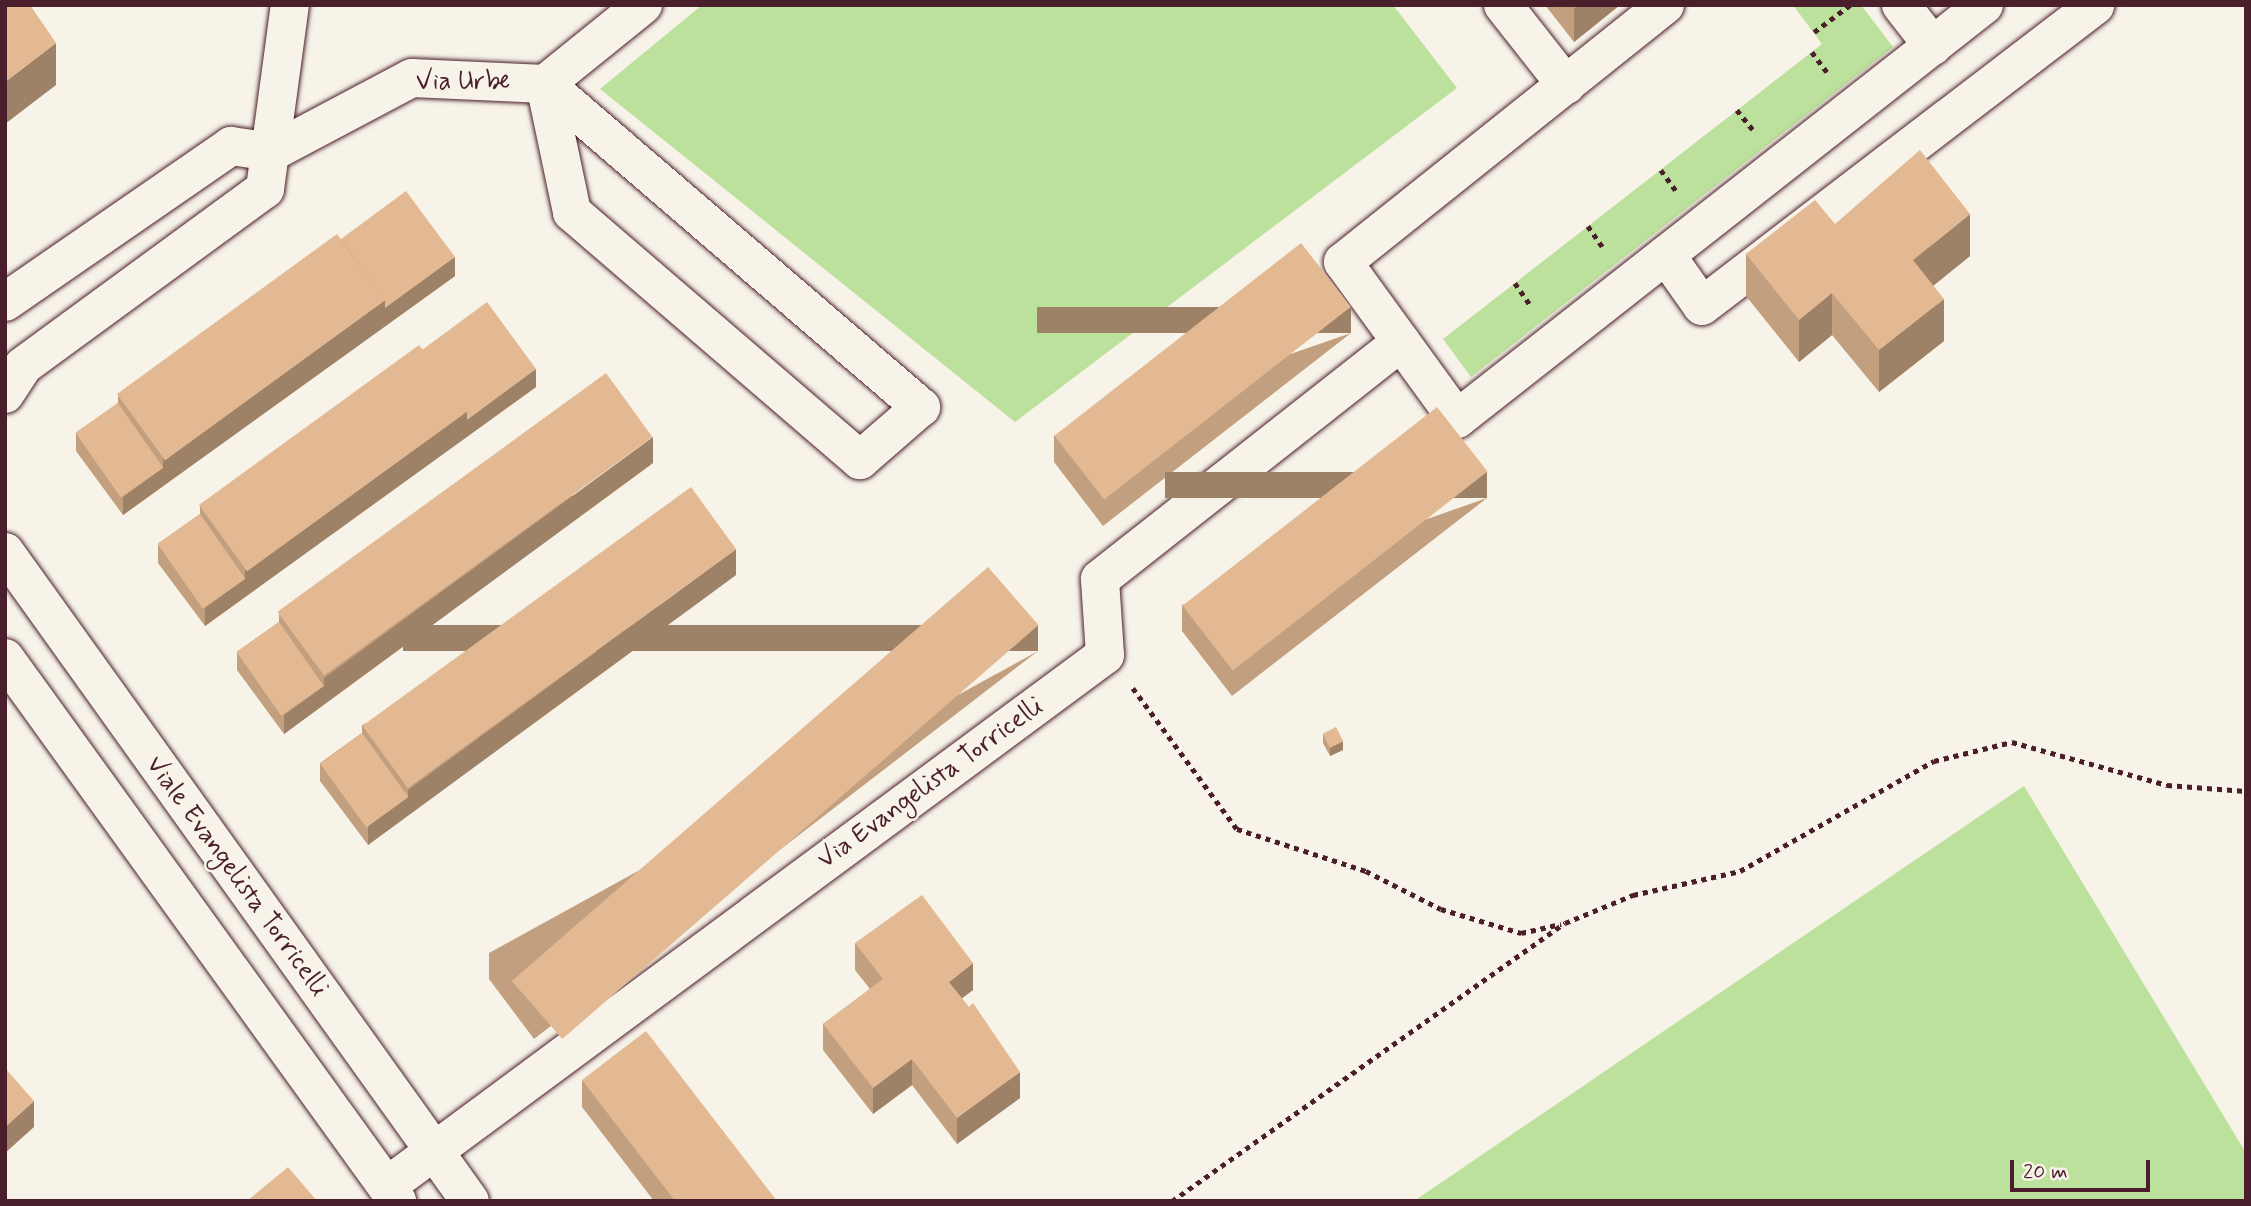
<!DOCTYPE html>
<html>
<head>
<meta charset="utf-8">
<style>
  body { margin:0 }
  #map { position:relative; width:2251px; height:1206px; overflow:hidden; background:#f7f3e8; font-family:Mynerve,sans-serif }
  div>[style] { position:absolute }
  .green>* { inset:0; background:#bce19c }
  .path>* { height:4.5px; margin-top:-2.25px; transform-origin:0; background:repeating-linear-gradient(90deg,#4a1f2b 0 5px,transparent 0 10px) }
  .roads { filter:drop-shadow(0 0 2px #4a1f2b) drop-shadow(0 0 2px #4a1f2b) }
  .minor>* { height:38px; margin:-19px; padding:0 19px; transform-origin:19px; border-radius:19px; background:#f7f3e8 }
  .wall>* { inset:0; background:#c29f7e }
  .shaded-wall>* { inset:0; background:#9e8267; transform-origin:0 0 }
  .building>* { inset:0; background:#e2b993; transform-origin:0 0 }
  span { translate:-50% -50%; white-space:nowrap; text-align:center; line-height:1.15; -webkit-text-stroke:5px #f7f3e8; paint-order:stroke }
  .street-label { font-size:26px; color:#4a1f2b }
  .frame { position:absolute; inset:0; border:7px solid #4a1f2b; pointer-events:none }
  .scale { position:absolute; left:2010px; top:1160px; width:140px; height:32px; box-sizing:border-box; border:4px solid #4a1f2b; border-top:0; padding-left:9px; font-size:21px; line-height:24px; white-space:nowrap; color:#4a1f2b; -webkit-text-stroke:5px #f7f3e8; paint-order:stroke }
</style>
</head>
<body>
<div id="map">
  <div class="green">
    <i style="clip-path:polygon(702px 5px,1393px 5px,1457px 88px,1015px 422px,600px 89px)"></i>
    <i style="clip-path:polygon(1793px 5px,1861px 5px,1893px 47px,1471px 377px,1443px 339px,1822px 44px)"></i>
    <i style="clip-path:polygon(2024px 786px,2246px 1153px,2246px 1201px,1414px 1201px)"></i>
  </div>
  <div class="path">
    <i style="left:1814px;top:32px;width:45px;rotate:-36.9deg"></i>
    <i style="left:1812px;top:52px;width:26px;rotate:53deg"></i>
    <i style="left:1737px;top:110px;width:27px;rotate:51deg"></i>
    <i style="left:1661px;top:170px;width:27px;rotate:54deg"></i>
    <i style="left:1588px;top:226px;width:28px;rotate:55deg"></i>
    <i style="left:1515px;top:283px;width:28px;rotate:55deg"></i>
    <i style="left:1133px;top:688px;width:175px;rotate:53.6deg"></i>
    <i style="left:1237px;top:829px;width:136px;rotate:18deg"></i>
    <i style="left:1366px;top:871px;width:84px;rotate:26.9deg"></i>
    <i style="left:1441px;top:909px;width:84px;rotate:16.7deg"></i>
    <i style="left:1521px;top:933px;width:41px;rotate:-12.7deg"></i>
    <i style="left:1172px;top:1201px;width:481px;rotate:-35.3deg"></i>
    <i style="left:1565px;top:923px;width:74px;rotate:-22.4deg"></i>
    <i style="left:1633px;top:895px;width:110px;rotate:-12.6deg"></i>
    <i style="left:1740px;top:871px;width:223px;rotate:-29.6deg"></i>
    <i style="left:1934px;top:761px;width:80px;rotate:-13.7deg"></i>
    <i style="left:2012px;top:742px;width:161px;rotate:15.5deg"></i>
    <i style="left:2167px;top:785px;width:79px;rotate:4.3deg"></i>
  </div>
  <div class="roads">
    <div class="minor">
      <i style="left:1503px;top:5px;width:102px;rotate:51.8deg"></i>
      <i style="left:1665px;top:5px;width:412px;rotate:141.4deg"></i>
      <i style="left:1343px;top:262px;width:194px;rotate:54deg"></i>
      <i style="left:1457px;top:419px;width:670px;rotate:-38.15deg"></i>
      <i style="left:1901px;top:5px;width:52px;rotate:52deg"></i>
      <i style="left:545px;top:84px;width:496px;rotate:40.7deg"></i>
      <i style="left:921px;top:407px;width:81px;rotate:139deg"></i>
      <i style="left:860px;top:460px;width:380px;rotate:-139.3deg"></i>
      <i style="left:572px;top:212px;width:131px;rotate:-101.9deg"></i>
      <i style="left:1666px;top:255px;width:62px;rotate:54.8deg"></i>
      <i style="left:1702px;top:306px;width:495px;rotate:-37.4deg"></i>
      <i style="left:5px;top:302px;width:275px;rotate:-34.6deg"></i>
      <i style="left:231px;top:146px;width:41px;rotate:8.3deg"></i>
      <i style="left:272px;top:152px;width:158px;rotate:-27.9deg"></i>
      <i style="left:412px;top:78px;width:133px;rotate:2.6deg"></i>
      <i style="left:545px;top:84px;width:126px;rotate:-38.9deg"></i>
      <i style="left:5px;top:394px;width:33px;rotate:-57deg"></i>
      <i style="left:23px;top:366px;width:300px;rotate:-36.2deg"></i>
      <i style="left:265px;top:189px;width:186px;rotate:-82.3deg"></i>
      <i style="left:5px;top:552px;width:798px;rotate:54.38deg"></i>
      <i style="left:5px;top:658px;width:670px;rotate:54.17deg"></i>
      <i style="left:387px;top:1186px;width:893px;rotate:-36.48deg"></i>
      <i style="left:1105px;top:655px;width:76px;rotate:-93.8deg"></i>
      <i style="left:1100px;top:579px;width:383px;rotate:-38.2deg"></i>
    </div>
  </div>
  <div class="wall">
    <i style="clip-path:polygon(1545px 5px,1620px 5px,1574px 42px)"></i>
    <i style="clip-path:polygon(1835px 224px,1970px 256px,1933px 286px,1944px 341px,1879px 392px,1832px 335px,1799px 362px,1746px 296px,1746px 254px)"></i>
    <i style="clip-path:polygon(341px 239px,455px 276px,123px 515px,76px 451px,76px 433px,118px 403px,118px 395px)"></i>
    <i style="clip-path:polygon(1351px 333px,1103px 526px,1054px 462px,1054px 436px)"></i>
    <i style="clip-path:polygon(422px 350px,536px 387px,205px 626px,158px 563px,158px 544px,200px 514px,200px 506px)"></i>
    <i style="clip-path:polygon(653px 463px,284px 734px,237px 670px,237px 652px,279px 622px,279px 614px)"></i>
    <i style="clip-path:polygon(1487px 498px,1232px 696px,1182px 631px,1182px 605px)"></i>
    <i style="clip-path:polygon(736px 575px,368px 845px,320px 781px,320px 763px,362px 733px,362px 725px)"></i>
    <i style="clip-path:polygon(1038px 651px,534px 1039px,489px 979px,489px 953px)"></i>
    <i style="clip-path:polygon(1323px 734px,1343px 750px,1330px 756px,1323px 743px)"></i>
    <i style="clip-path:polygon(855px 943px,973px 990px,962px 998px,1020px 1098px,957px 1144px,912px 1085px,873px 1114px,823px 1050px,823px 1024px,870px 989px,855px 970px)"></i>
    <i style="clip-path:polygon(582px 1080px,777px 1201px,654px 1201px,582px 1107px)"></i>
  </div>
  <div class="shaded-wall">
    <i style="clip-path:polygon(1579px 5px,1620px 5px,1574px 42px,1574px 9px)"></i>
    <i style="clip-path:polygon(56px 43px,56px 85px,5px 124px,5px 82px)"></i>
    <i style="clip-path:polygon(1970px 214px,1970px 256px,1913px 302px,1913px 260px)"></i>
    <i style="clip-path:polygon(455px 257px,455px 276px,123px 515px,123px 497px,163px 468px,163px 460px,385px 300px)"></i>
    <i style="clip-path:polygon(1832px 293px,1832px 335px,1799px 362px,1799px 320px)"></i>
    <i style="clip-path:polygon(1944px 299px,1944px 341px,1879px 392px,1879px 350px)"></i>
    <i style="left:1351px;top:307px;width:26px;height:314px;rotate:90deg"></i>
    <i style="clip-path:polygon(536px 369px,536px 387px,205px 626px,205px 608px,245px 579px,245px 571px,467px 412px)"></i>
    <i style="clip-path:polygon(653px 437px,653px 463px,284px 734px,284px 715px,324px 686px,324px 678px)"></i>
    <i style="left:1487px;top:472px;width:26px;height:322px;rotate:90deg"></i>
    <i style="clip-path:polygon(736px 549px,736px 575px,368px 845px,368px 826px,408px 797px,408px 790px)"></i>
    <i style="left:1038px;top:625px;width:26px;height:635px;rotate:90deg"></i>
    <i style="clip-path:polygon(1343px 741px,1343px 750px,1330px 756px,1330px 747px)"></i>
    <i style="clip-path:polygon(973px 963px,973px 990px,949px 1008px,949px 982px)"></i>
    <i style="clip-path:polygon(912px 1059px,912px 1085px,873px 1114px,873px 1088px)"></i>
    <i style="clip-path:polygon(1020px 1072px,1020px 1098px,957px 1144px,957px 1118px)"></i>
    <i style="clip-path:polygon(34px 1101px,34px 1127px,5px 1153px,5px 1127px)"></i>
  </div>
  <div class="building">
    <i style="clip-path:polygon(5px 5px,30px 5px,56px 43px,5px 82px)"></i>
    <i style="clip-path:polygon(1920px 150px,1970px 214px,1913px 260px,1944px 299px,1879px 350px,1832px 293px,1799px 320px,1746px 254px,1815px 200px,1835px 224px)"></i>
    <i style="clip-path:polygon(406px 191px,455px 257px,385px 308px,385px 300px,341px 239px)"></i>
    <i style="left:337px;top:234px;width:82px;height:272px;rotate:54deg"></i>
    <i style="left:1301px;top:243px;width:81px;height:313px;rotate:52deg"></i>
    <i style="clip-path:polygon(487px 302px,536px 369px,467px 420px,467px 412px,422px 350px)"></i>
    <i style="left:419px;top:345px;width:82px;height:272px;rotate:54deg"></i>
    <i style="left:606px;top:373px;width:79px;height:406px;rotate:54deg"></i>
    <i style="left:118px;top:403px;width:79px;height:52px;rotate:55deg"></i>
    <i style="left:1437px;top:407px;width:82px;height:323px;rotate:52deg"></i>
    <i style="left:691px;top:487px;width:77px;height:406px;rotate:54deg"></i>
    <i style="left:200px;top:514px;width:79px;height:52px;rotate:55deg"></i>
    <i style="left:988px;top:567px;width:77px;height:631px;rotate:49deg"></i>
    <i style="left:279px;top:622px;width:78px;height:52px;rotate:55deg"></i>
    <i style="left:1336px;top:727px;width:16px;height:15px;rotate:63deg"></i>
    <i style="left:362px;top:733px;width:79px;height:52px;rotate:54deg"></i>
    <i style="clip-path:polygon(922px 895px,973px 963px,949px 982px,969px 1007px,973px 1003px,1020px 1072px,957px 1118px,912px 1059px,873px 1088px,823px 1024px,883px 979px,855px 943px)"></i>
    <i style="clip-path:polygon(646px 1031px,777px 1201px,675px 1201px,582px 1080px)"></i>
    <i style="clip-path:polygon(5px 1068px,34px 1101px,5px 1127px)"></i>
    <i style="clip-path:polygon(288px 1167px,317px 1201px,247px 1201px)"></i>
  </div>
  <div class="street-label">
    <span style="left:463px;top:83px">Via Urbe</span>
    <span style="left:931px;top:784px;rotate:-36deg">Via Evangelista Torricelli</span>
    <span style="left:236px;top:877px;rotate:54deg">Viale Evangelista Torricelli</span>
  </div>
  <div class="frame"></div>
  <div class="scale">20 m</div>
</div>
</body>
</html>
